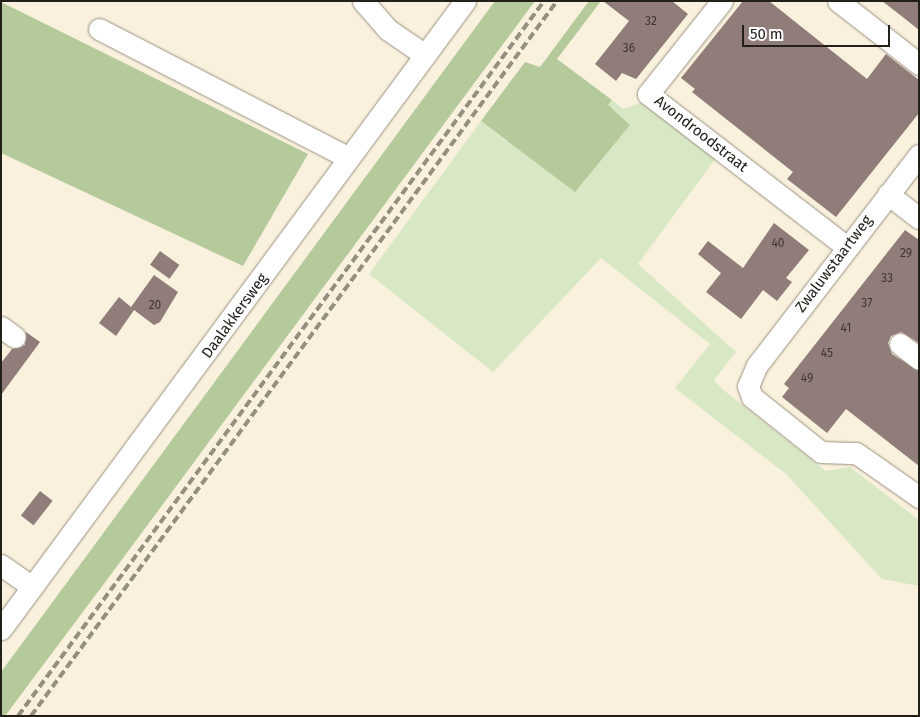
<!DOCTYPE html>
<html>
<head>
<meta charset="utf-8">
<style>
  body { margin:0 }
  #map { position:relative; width:920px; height:717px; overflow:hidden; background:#faf0de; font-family:"Fira Sans",sans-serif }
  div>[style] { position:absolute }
  .green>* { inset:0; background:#d8e8c5 }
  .forest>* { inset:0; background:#b4ca9a }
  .building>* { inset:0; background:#907c78; transform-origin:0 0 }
  .roads { filter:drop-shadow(0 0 1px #9a9181) drop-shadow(0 0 1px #9a9181) }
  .minor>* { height:21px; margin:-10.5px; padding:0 10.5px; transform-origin:10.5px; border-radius:10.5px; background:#fff }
  .rail>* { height:4px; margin-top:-2px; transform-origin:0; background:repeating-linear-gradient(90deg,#958e81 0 8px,transparent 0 12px) }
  span { translate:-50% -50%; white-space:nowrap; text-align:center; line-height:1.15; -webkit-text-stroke:4px #fefefe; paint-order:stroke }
  .number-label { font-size:12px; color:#3e3731 }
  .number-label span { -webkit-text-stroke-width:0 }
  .street-label { font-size:15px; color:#232019 }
  .frame { position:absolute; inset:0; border:2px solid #232019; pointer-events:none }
  .scale { position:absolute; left:742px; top:25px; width:148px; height:22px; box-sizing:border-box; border:2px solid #232019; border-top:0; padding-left:6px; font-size:15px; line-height:18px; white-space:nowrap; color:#232019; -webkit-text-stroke:4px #fefefe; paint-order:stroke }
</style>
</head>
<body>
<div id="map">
  <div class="green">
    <i style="clip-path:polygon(612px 100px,623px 109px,641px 103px,716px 158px,638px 264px,736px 352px,714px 380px,722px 389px,826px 471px,850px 467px,919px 520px,919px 586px,882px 579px,786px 474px,675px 388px,710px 344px,601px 258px,493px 372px,369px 274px,481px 121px,506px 141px,608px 105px)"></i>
  </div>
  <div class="forest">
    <i style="clip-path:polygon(495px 1px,535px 1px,115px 569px,5px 716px,1px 716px,1px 672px)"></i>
    <i style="clip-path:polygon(589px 1px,601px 1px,557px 59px,612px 100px,608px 105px,630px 125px,575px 192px,481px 121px,525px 62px,540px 67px)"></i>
    <i style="clip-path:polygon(1px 2px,308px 154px,243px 266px,1px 153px)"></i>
  </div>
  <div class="building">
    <i style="clip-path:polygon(603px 1px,672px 1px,688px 14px,636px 79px,622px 73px,616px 81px,595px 64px,629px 21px)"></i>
    <i style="clip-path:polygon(743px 1px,769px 1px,867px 79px,886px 54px,919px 80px,919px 113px,836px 217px,787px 179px,793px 172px,692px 92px,695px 89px,681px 78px)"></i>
    <i style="clip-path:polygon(882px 1px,919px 1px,919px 30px,904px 18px)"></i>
    <i style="clip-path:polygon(774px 223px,809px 250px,786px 278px,792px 282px,777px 301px,763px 290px,741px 319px,706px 292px,721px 273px,698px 254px,708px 241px,743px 268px)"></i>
    <i style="clip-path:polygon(905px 230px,919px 240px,919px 343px,901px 332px,891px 336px,888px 343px,892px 354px,919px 371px,919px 466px,846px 409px,827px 433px,782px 397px,789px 388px,784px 384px)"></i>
    <i style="left:160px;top:251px;width:24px;height:17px;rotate:36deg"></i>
    <i style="clip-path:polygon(154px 275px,178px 292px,160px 322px,154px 325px,134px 310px,116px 336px,99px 323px,119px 297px,131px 307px)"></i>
    <i style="clip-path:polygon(26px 332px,40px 342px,1px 395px,1px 363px,12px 349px,25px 345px)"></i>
    <i style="left:40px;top:491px;width:16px;height:31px;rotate:38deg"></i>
  </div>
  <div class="roads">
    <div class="minor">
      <i style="left:363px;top:1px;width:37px;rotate:49deg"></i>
      <i style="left:387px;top:29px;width:46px;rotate:34.4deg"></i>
      <i style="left:722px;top:1px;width:119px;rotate:128.5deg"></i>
      <i style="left:648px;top:94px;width:251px;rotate:37.6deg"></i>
      <i style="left:838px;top:1px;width:103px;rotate:37.9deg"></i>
      <i style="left:99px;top:29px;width:281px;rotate:27.3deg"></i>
      <i style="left:919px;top:155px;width:265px;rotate:127.6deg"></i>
      <i style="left:757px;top:365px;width:23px;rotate:113deg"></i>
      <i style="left:748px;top:386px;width:12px;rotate:70deg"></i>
      <i style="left:752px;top:397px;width:88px;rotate:38.6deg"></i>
      <i style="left:821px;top:452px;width:35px;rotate:2deg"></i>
      <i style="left:856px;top:453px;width:77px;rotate:34.9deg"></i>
      <i style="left:888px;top:194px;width:39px;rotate:38deg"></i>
      <i style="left:1px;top:327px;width:17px;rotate:36deg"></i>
      <i style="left:900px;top:344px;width:24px;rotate:38deg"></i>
      <i style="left:1px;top:565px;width:38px;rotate:35deg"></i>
      <i style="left:1px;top:629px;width:781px;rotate:-53.54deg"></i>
    </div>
  </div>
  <div class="rail">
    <i style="left:18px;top:716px;width:888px;rotate:-53.66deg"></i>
    <i style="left:31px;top:716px;width:888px;rotate:-53.66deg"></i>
  </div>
  <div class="number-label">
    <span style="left:651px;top:22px">32</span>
    <span style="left:629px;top:49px">36</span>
    <span style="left:778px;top:244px">40</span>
    <span style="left:906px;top:254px">29</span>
    <span style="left:887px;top:279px">33</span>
    <span style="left:867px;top:304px">37</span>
    <span style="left:155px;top:306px">20</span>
    <span style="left:846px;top:329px">41</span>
    <span style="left:827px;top:354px">45</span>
    <span style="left:807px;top:379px">49</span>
  </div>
  <div class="street-label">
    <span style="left:701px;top:134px;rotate:38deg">Avondroodstraat</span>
    <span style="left:834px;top:264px;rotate:-53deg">Zwaluwstaartweg</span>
    <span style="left:235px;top:316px;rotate:-54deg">Daalakkersweg</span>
  </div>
  <div class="frame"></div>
  <div class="scale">50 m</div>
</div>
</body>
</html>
